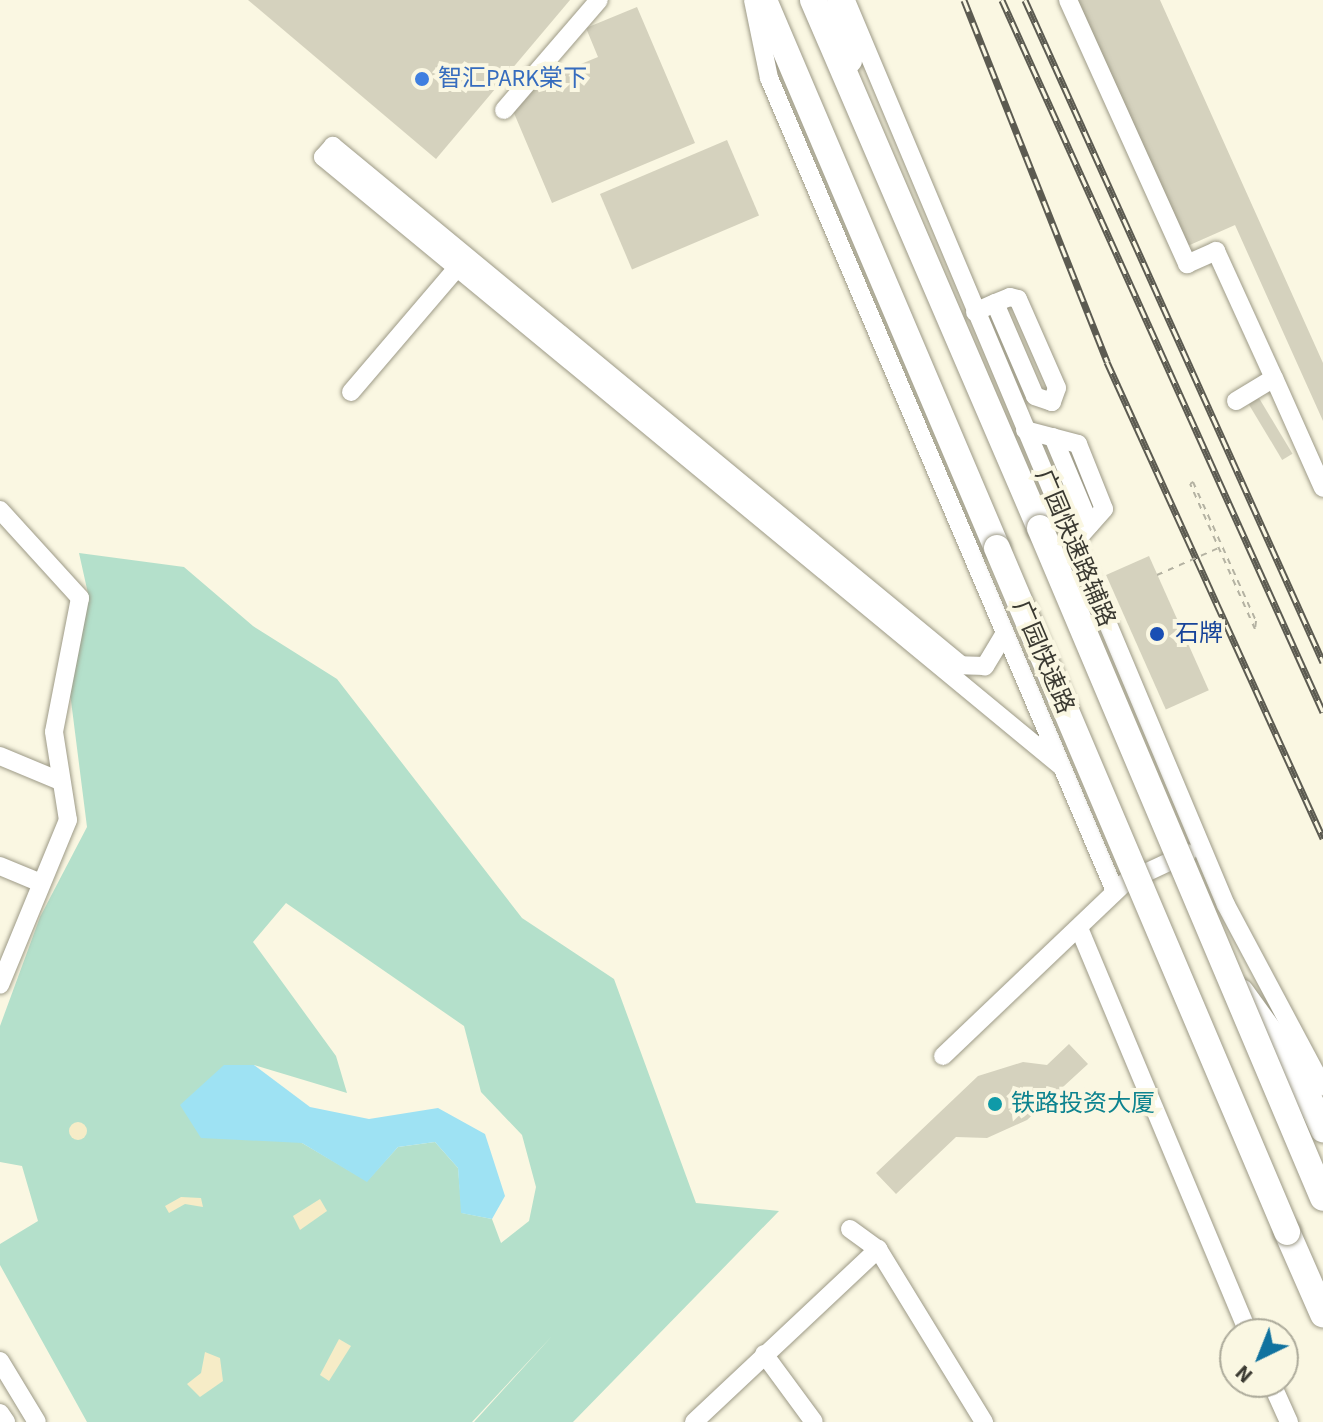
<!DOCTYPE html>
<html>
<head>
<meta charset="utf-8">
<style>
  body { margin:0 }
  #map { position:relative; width:1323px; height:1422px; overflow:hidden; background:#faf7e2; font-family:"Source Sans 3","Noto Sans SC",sans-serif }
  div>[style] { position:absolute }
  .green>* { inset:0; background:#b4e0cb }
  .sand>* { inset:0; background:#f6ecc7 }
  .round { border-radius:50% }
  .water>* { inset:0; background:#9ee2f3 }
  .building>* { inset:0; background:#d5d2be; transform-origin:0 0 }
  .path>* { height:2px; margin-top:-1px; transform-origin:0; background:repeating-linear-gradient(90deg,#b4b2a2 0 6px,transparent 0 12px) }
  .roads { filter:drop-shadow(0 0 2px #9d9a87) drop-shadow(0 0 2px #9d9a87) }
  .minor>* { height:18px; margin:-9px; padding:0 9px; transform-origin:9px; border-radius:9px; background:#fff }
  .highway>* { height:26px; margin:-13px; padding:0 13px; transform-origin:13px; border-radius:13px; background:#fff }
  .rail>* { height:7px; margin-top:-3.5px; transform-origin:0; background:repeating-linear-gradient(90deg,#faf7e2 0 12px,#5c5b51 0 24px); box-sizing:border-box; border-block:2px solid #5c5b51 }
  .path-bridge>* { height:2px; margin-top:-1px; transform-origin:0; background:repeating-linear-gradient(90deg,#b4b2a2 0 6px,transparent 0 12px) }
  .bridges { filter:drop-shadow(0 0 2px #9d9a87) drop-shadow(0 0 2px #9d9a87) }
  .highway-bridge>* { height:26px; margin:-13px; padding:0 13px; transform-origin:13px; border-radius:13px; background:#fff }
  .dots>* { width:22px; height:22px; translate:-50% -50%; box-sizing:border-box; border:4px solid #faf7e2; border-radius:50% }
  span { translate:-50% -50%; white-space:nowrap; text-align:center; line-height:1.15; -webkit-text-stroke:8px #faf7e2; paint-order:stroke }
  .shop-label { font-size:24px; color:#366cbe }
  .left { translate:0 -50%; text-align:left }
  .street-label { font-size:24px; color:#3a3931 }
  .transit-label { font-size:24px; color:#164399 }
  .culture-label { font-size:24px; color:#0d838f }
  .north { position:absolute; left:1219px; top:1318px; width:80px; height:80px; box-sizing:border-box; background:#faf7e2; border:2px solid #adab9b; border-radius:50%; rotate:223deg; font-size:22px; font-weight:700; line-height:32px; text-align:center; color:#3a3931 }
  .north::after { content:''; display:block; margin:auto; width:28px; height:36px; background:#10729f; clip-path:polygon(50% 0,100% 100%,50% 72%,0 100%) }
</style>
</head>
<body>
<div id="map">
  <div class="green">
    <i style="clip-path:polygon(evenodd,79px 553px,184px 567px,253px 626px,337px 679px,522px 918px,614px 979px,696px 1203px,779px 1211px,573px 1422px,474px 1422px,553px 1335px,472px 1422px,87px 1422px,0 1265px,0 1244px,38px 1221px,22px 1166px,0 1162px,0 1026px,40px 917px,87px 827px,68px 677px,89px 598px,79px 553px,286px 903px,464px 1026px,481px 1092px,522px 1135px,536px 1187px,529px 1221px,501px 1243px,492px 1219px,462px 1213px,458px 1168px,435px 1142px,398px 1147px,367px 1181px,302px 1143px,224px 1065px,254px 1065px,347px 1093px,336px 1056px,253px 942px,286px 903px)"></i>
  </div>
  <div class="sand">
    <i class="round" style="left:69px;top:1122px;width:18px;height:18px"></i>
    <i style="clip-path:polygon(181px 1197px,201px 1198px,203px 1207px,185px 1204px,169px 1213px,165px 1206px)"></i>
    <i style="clip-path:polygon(320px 1199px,327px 1211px,300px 1230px,293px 1216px)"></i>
    <i style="clip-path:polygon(339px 1339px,351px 1346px,329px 1381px,320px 1375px)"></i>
    <i style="clip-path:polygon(205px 1352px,220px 1358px,223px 1381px,200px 1397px,187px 1384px,201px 1373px)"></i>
  </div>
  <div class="water">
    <i style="clip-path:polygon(224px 1065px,254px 1065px,310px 1107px,369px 1119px,438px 1108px,485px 1134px,505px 1196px,492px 1219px,461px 1213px,458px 1168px,435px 1142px,398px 1147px,367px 1182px,302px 1143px,201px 1138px,180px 1105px)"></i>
  </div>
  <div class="building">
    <i style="clip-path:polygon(248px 0,570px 0,436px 159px)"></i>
    <i style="clip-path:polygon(1072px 0,1160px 0,1323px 363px,1323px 421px,1235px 225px,1183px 248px)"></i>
    <i style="clip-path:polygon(637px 7px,695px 143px,552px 203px,511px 106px,525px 100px,520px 89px,598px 57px,586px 28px)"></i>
    <i style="left:727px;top:140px;width:82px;height:138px;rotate:67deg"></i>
    <i style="left:1259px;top:398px;width:65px;height:12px;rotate:59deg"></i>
    <i style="left:1149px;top:556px;width:147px;height:47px;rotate:66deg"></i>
    <i style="clip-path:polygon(1069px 1044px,1088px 1064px,1027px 1120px,987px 1138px,956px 1137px,896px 1194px,876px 1173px,978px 1076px,1023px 1062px,1047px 1065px)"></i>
  </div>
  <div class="path">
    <i style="left:1193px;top:482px;width:153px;rotate:65.6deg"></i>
    <i style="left:1256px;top:621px;width:8px;rotate:97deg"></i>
    <i style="left:1255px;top:629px;width:159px;rotate:-114.1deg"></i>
    <i style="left:1190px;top:484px;width:4px;rotate:-34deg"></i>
  </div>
  <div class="roads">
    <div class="minor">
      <i style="left:753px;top:0;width:80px;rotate:78.4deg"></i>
      <i style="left:769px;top:78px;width:884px;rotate:66.95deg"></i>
      <i style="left:1068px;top:0;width:290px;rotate:65.7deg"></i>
      <i style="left:1187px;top:264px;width:32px;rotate:-24deg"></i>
      <i style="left:1216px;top:251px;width:140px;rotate:65.5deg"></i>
      <i style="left:847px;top:3px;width:978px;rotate:67.21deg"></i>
      <i style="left:1226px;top:905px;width:206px;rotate:61.9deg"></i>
      <i style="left:504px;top:110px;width:145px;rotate:-49.2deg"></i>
      <i style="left:975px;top:312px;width:22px;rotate:-24deg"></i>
      <i style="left:995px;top:303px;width:16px;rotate:-22deg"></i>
      <i style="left:1010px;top:297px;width:8px;rotate:14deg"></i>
      <i style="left:1018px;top:299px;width:97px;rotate:66.3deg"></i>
      <i style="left:1057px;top:388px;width:15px;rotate:110deg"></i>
      <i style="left:1052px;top:402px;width:18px;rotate:-161deg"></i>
      <i style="left:1035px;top:396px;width:101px;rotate:-113.3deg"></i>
      <i style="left:351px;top:392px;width:170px;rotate:-49.5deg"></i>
      <i style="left:1236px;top:401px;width:44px;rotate:-31.2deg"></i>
      <i style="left:1274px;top:378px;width:120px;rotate:66deg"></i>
      <i style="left:1025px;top:430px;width:55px;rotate:14.8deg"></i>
      <i style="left:1078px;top:444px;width:70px;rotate:68.2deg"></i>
      <i style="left:1104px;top:509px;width:47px;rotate:131.5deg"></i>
      <i style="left:1053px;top:437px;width:95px;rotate:67.2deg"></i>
      <i style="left:0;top:510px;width:119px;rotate:47.7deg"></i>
      <i style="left:80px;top:598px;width:136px;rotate:101deg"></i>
      <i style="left:54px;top:732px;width:89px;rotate:81deg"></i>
      <i style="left:68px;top:820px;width:178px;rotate:112.4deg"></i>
      <i style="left:1005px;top:633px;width:39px;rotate:121deg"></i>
      <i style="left:985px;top:666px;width:24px;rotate:-178deg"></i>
      <i style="left:961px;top:665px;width:815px;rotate:-140.43deg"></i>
      <i style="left:333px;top:146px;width:15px;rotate:132deg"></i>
      <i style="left:323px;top:157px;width:958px;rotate:39.54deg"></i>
      <i style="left:0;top:756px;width:65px;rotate:22.6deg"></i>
      <i style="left:0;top:866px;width:44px;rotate:22.5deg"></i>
      <i style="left:1079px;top:928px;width:440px;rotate:67.3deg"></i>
      <i style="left:943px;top:1056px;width:253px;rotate:-43.6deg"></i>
      <i style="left:1126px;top:882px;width:68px;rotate:-25.1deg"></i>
      <i style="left:850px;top:1229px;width:34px;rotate:36deg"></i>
      <i style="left:878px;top:1249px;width:203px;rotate:58.5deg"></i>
      <i style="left:764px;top:1354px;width:84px;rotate:53.7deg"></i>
      <i style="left:0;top:1361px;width:71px;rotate:58.8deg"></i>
      <i style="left:1271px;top:1382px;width:44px;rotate:65.8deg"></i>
      <i style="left:0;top:1413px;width:11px;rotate:56deg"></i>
      <i style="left:694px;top:1422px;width:253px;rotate:-43.2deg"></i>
    </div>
    <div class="highway">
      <i style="left:764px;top:0;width:595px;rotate:66.97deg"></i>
      <i style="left:813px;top:0;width:575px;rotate:66.74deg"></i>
      <i style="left:840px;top:0;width:61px;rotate:81.5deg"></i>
      <i style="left:1241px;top:992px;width:89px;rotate:54.2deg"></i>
      <i style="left:1293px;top:1064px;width:72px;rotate:65.2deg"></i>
      <i style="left:1287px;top:1232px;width:90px;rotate:66.3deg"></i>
    </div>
  </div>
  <div class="rail">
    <i style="left:964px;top:0;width:389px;rotate:68.4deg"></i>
    <i style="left:1107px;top:362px;width:523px;rotate:65.59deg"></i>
    <i style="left:1002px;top:0;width:781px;rotate:65.73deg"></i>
    <i style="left:1025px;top:0;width:726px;rotate:65.77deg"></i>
  </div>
  <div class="path-bridge">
    <i style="left:1157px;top:575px;width:72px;rotate:-23.7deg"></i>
  </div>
  <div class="bridges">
    <div class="highway-bridge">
      <i style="left:1040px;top:528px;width:727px;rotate:67.1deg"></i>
      <i style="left:997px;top:548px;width:743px;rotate:67.02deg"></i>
    </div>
  </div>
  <div class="dots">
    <i style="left:422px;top:79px;background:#3f7fe0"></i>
    <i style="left:1157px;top:634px;background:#1a4fb4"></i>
    <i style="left:995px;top:1104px;background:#0f9aa8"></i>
  </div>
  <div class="shop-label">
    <span class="left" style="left:438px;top:79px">智汇PARK棠下</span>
  </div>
  <div class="street-label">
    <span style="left:1075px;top:548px;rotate:67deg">广园快速路辅路</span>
    <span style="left:1043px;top:657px;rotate:67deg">广园快速路</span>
  </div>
  <div class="transit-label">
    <span class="left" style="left:1175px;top:634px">石牌</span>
  </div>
  <div class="culture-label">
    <span class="left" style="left:1011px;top:1104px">铁路投资大厦</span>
  </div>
  <div class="north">N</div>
</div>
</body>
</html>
